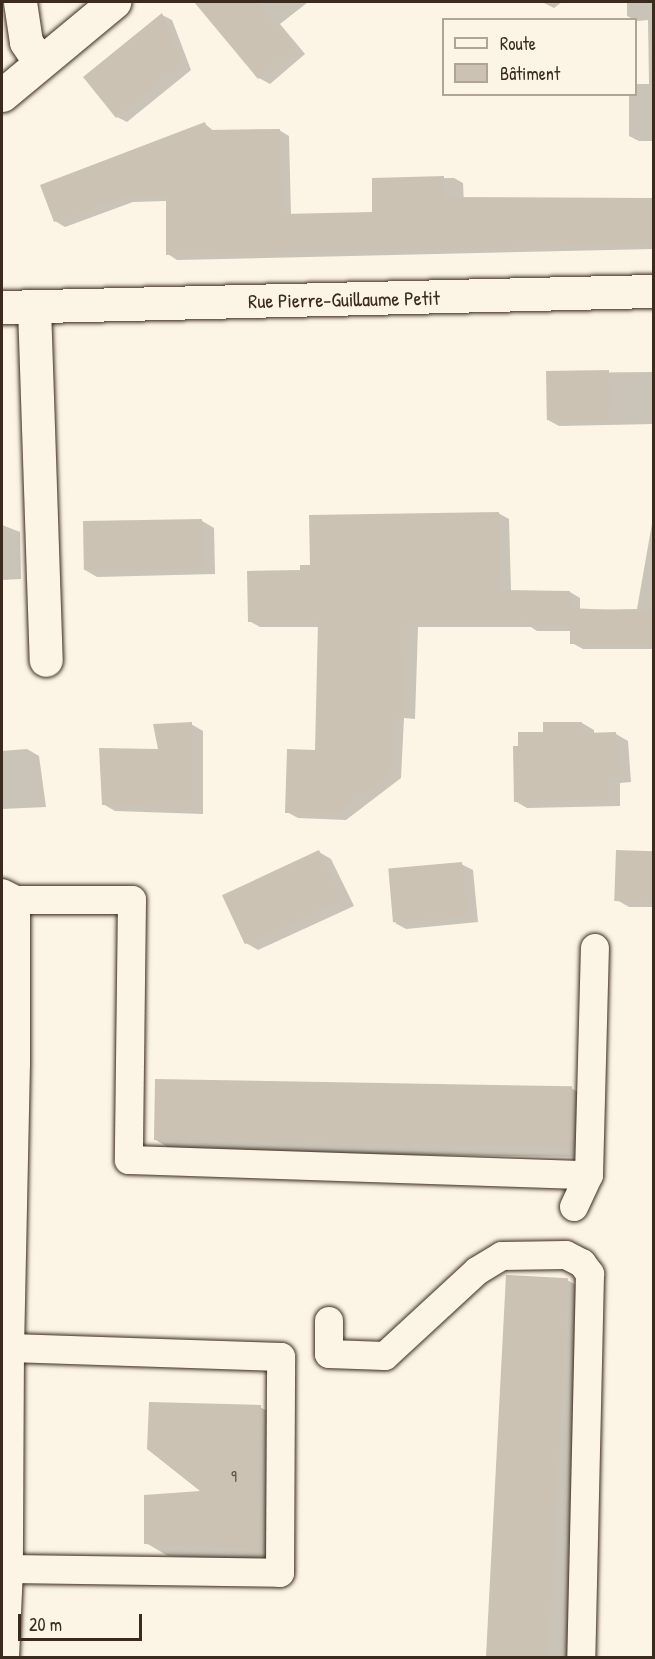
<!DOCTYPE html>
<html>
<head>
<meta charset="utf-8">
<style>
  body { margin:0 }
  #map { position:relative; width:655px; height:1659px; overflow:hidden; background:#fcf5e5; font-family:"Patrick Hand",sans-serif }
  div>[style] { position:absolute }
  .shadow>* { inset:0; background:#0003 }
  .building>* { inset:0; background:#ccc2b3; transform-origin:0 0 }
  .roads { filter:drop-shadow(0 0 2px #3b2a1e) drop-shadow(0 0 2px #3b2a1e) }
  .pedestrian>* { height:28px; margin:-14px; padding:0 14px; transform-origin:14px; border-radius:14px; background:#fcf5e5 }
  .minor>* { height:33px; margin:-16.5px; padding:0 16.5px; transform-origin:16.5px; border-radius:16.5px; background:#fcf5e5 }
  .tertiary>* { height:33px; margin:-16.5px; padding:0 16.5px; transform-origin:16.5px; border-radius:16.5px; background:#fcf5e5 }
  span { translate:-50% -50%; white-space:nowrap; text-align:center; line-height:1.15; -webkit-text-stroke:4.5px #fcf5e5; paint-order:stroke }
  .number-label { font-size:16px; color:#5f5043 }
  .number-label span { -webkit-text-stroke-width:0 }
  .street-label { font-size:20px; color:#3b2a1e }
  .frame { position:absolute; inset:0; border:3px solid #3b2a1e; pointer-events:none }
  .legend { position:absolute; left:442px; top:18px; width:195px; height:78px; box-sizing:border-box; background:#fcf5e5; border:2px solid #afa495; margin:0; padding:8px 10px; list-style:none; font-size:18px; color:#3b2a1e }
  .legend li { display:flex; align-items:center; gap:12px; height:30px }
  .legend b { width:30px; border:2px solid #afa495 }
  .scale { position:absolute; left:18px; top:1614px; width:124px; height:27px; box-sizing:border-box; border:3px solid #3b2a1e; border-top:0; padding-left:8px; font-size:18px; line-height:21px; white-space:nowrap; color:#3b2a1e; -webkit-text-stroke:4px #fcf5e5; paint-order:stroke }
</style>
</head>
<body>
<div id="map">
  <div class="shadow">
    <i style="clip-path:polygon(196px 2px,308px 2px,280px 24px,305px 54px,270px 84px,259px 78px)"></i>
    <i style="clip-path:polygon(542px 2px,562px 2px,554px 8px)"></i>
    <i style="clip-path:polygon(627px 2px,654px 2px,654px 141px,639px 141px,629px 136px,629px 94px,636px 94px,636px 84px,649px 84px,648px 20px,637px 21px,627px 16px)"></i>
    <i style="clip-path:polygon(162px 15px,172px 20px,191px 70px,127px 122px,117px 117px)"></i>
    <i style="clip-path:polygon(205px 124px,215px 132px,279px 130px,289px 136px,291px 215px,374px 214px,373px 179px,454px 178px,463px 183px,464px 205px,654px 200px,654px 249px,177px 260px,168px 254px,167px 201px,133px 202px,65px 227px,55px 221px)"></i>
    <i style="clip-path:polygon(654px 372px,654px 424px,559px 426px,548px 420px,547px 373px)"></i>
    <i style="clip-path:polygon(654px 512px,654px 649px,583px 649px,572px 643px,571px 631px,537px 631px,531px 627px,418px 627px,415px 719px,404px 718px,401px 778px,346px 820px,298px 818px,287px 812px,316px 751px,319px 627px,260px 627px,249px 621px,301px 571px,498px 513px,509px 519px,511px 591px,570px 592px,580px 598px,580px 610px,637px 609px)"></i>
    <i style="clip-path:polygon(202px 521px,214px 528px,215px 574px,97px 577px,85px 570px,85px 523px)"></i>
    <i style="clip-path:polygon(2px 525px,20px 532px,21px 579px,2px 580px)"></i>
    <i style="clip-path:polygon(582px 723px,594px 730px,594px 735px,616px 734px,628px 741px,631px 782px,620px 783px,620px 806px,527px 808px,515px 801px,519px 747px,545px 733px)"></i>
    <i style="clip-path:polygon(191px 724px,203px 731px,203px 814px,115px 811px,103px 804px)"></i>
    <i style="clip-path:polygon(27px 749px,39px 756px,46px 807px,2px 809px,2px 751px)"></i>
    <i style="clip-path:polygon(319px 852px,331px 859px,354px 906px,258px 950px,246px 943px)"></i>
    <i style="clip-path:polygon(654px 852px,654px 907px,629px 907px,617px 900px)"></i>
    <i style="clip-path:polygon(461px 864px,473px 870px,478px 922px,406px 929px,395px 923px)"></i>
    <i style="clip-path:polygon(2px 929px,13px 936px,2px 1347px)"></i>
    <i style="clip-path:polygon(571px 1088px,593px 1101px,591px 1157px,176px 1152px,154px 1139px)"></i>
    <i style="clip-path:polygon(567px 1280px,589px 1292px,579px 1658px,501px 1658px)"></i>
    <i style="clip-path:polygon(260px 1407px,282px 1419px,280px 1562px,168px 1556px,146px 1543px,204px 1493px)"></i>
  </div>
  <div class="building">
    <i style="clip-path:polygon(194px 2px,257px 2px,295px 48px,258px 79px)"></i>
    <i style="clip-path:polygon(162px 13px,182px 64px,116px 118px,83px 77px)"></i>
    <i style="clip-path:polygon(205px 122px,208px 130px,280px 129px,282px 214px,372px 212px,372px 178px,444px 176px,444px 197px,654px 198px,654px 244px,166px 255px,166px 196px,123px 197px,54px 222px,40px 185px)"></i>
    <i style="left:609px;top:370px;width:49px;height:63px;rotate:89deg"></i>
    <i style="clip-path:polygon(499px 512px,500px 590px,570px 591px,570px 608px,654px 612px,654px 644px,570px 644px,570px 626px,525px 626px,525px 622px,407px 622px,405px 713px,393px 713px,391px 772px,335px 814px,285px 813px,287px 749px,315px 750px,318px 622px,248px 622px,247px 571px,300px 570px,300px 565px,310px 565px,309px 515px)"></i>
    <i style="left:202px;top:519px;width:49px;height:119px;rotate:89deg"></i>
    <i style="clip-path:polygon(192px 722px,192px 807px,102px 805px,99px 748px,158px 749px,153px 724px)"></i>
    <i style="clip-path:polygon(543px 722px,582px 722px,582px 733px,616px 732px,620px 776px,608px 777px,608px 800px,514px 802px,513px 746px,518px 746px,518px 732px,543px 732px)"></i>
    <i style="left:319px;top:850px;width:54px;height:107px;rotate:65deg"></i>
    <i style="left:616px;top:850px;width:38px;height:51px;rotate:2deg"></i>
    <i style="left:462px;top:862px;width:54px;height:74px;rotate:85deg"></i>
    <i style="left:155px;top:1079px;width:417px;height:61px;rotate:1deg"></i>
    <i style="left:506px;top:1275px;width:62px;height:383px;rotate:3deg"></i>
    <i style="clip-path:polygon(149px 1402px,261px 1405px,259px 1550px,144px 1544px,144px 1495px,200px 1491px,147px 1449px)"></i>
  </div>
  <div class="roads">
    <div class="pedestrian">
      <i style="left:2px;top:893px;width:16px;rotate:27deg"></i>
      <i style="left:16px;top:900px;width:116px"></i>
      <i style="left:132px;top:900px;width:260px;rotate:90.7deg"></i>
      <i style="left:129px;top:1160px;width:460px;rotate:1.9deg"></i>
      <i style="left:589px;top:1175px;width:227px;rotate:-88.5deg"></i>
      <i style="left:2px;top:900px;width:14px"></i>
      <i style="left:16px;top:900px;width:163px;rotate:90deg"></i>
      <i style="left:16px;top:1063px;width:285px;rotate:91.2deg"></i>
      <i style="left:10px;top:1348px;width:221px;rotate:90.3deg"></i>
      <i style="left:9px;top:1569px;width:271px;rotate:0.8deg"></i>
      <i style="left:280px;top:1573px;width:216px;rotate:-89.7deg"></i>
      <i style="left:281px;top:1357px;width:271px;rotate:-178.1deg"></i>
      <i style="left:574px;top:1207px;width:35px;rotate:-65deg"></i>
      <i style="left:329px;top:1321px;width:33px;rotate:90deg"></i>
      <i style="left:329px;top:1354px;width:56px;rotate:2deg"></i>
      <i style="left:385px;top:1356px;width:125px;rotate:-42.7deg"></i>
      <i style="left:477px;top:1271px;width:29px;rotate:-31deg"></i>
      <i style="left:502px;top:1256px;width:64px;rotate:-0.9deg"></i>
      <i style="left:566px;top:1255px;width:18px;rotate:27deg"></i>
      <i style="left:582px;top:1263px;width:14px;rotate:54deg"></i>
      <i style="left:590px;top:1274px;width:384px;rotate:91.3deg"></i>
      <i style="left:2px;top:1569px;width:7px"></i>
      <i style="left:9px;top:1569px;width:89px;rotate:92.6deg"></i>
    </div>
    <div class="minor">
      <i style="left:20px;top:2px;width:40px;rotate:81.5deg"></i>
      <i style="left:26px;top:42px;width:25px;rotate:56deg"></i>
      <i style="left:2px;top:307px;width:652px;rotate:-1.41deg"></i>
      <i style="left:34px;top:307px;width:353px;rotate:88.1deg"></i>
    </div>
    <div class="tertiary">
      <i style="left:2px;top:95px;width:146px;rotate:-39.7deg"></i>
    </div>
  </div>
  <div class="number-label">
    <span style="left:234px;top:1476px">9</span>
  </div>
  <div class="street-label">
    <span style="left:344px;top:299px;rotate:-1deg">Rue Pierre-Guillaume Petit</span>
  </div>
  <div class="frame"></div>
  <ul class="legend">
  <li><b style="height:8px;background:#fcf5e5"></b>Route</li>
  <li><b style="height:16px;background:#ccc2b3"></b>Bâtiment</li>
  </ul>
  <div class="scale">20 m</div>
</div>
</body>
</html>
